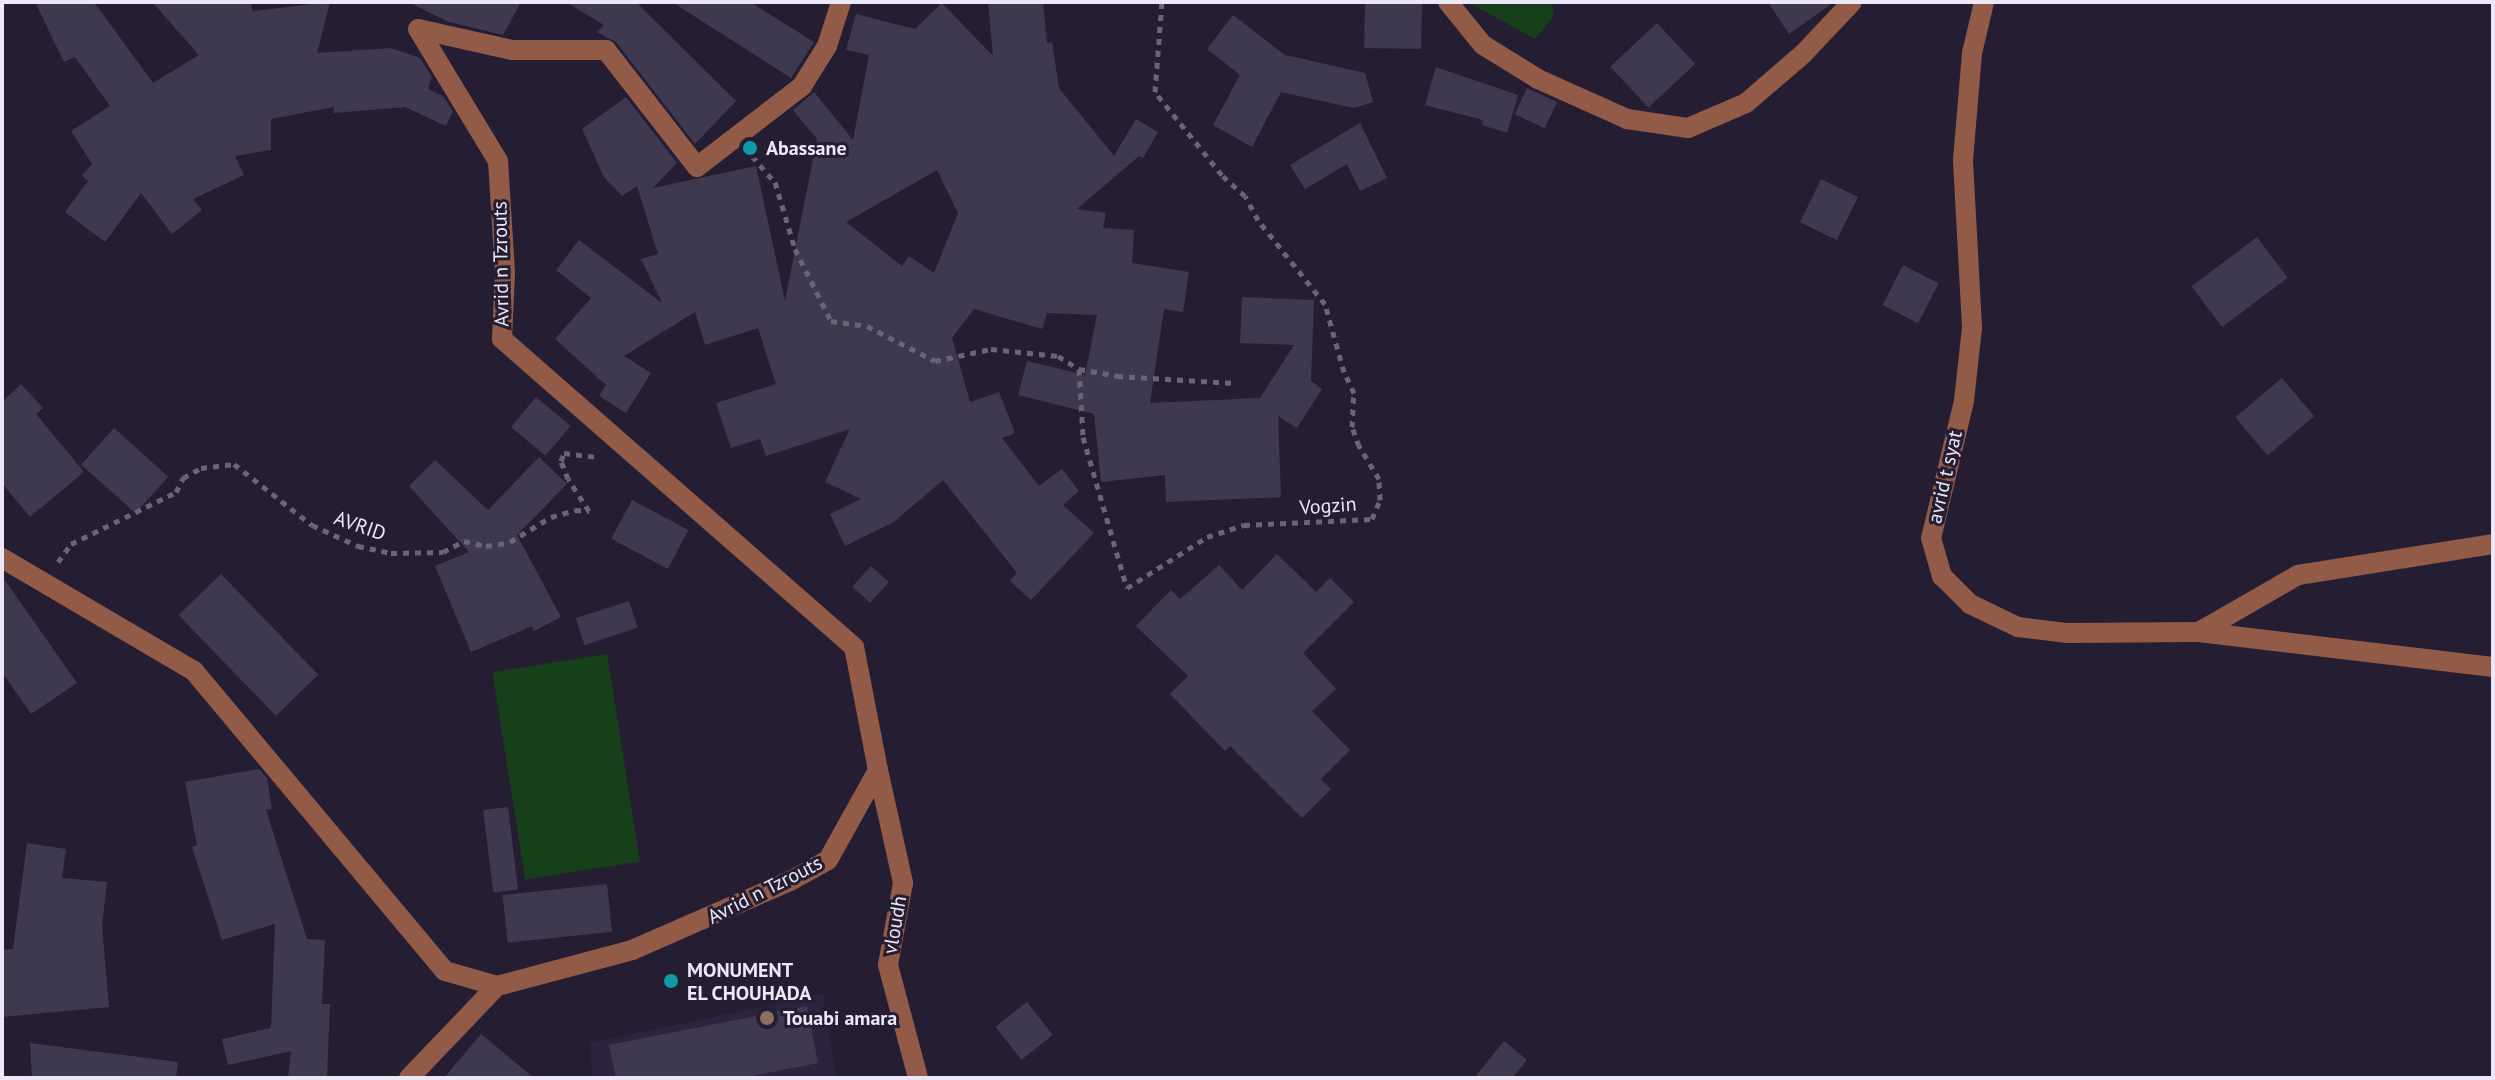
<!DOCTYPE html>
<html>
<head>
<meta charset="utf-8">
<style>
  body { margin:0 }
  #map { position:relative; width:2495px; height:1080px; overflow:hidden; background:#251e33; font-family:"PT Sans",sans-serif }
  div>[style] { position:absolute }
  .built>* { inset:0; background:#2d233e }
  .green>* { inset:0; background:#154019; transform-origin:0 0 }
  .building>* { inset:0; background:#3f3950; transform-origin:0 0 }
  .path>* { height:5px; margin-top:-2.5px; transform-origin:0; background:repeating-linear-gradient(90deg,#6a6477 0 6px,transparent 0 12px) }
  .minor>* { height:20px; margin:-10px; padding:0 10px; transform-origin:10px; border-radius:10px; background:#925b48 }
  .dots>* { width:22px; height:22px; translate:-50% -50%; box-sizing:border-box; border:4px solid #251e33; border-radius:50% }
  span { translate:-50% -50%; white-space:nowrap; text-align:center; line-height:1.15; -webkit-text-stroke:6px #251e33; paint-order:stroke }
  .poi-label { font-size:20px; color:#ece8f7; font-weight:700 }
  .left { translate:0 -50%; text-align:left }
  .street-label { font-size:20px; color:#ece8f7 }
  .frame { position:absolute; inset:0; border:4px solid #ece8f7; pointer-events:none }
</style>
</head>
<body>
<div id="map">
  <div class="built">
    <i style="clip-path:polygon(823px 994px,836px 1078px,592px 1078px,590px 1043px)"></i>
  </div>
  <div class="green">
    <i style="clip-path:polygon(1468px 2px,1552px 2px,1554px 16px,1535px 39px)"></i>
    <i style="left:607px;top:654px;width:210px;height:116px;rotate:81deg"></i>
  </div>
  <div class="building">
    <i style="clip-path:polygon(35px 2px,94px 2px,153px 83px,199px 55px,152px 2px,250px 2px,253px 11px,330px 2px,317px 53px,391px 48px,420px 58px,432px 77px,428px 89px,443px 96px,453px 111px,446px 126px,405px 107px,334px 113px,334px 107px,271px 119px,271px 150px,235px 156px,244px 175px,193px 199px,202px 210px,172px 234px,141px 193px,105px 242px,65px 212px,88px 181px,82px 175px,92px 164px,71px 131px,110px 106px,75px 57px,64px 62px)"></i>
    <i style="clip-path:polygon(408px 2px,521px 2px,503px 35px,449px 22px)"></i>
    <i style="clip-path:polygon(566px 2px,636px 2px,736px 101px,695px 144px,616px 42px,597px 32px,604px 25px)"></i>
    <i style="clip-path:polygon(672px 2px,750px 2px,814px 42px,791px 78px)"></i>
    <i style="clip-path:polygon(evenodd,988px 2px,1043px 2px,1047px 43px,1052px 42px,1059px 88px,1114px 156px,1136px 119px,1158px 132px,1143px 158px,1139px 156px,1077px 209px,1106px 213px,1103px 228px,1134px 230px,1132px 263px,1189px 272px,1183px 312px,1164px 309px,1150px 403px,1260px 398px,1294px 345px,1240px 343px,1242px 297px,1314px 300px,1311px 381px,1322px 389px,1297px 428px,1278px 416px,1281px 497px,1166px 502px,1165px 475px,1101px 482px,1094px 414px,1018px 395px,1027px 361px,1085px 375px,1097px 315px,1047px 313px,1042px 329px,974px 309px,952px 338px,970px 402px,999px 392px,1015px 433px,1002px 438px,1039px 486px,1062px 469px,1079px 491px,1063px 505px,1094px 533px,1031px 600px,1010px 581px,1017px 573px,943px 480px,894px 522px,845px 546px,830px 514px,861px 499px,825px 482px,850px 429px,766px 456px,760px 439px,731px 448px,716px 403px,776px 384px,758px 328px,705px 345px,695px 312px,624px 356px,651px 373px,626px 413px,599px 396px,606px 385px,555px 339px,591px 298px,556px 270px,579px 240px,662px 303px,641px 259px,658px 254px,637px 186px,622px 196px,604px 177px,582px 129px,626px 97px,677px 163px,653px 188px,756px 166px,785px 301px,817px 139px,793px 110px,814px 92px,853px 140px,869px 55px,846px 50px,856px 14px,915px 29px,942px 3px,993px 56px,988px 2px,937px 170px,958px 213px,934px 273px,909px 256px,902px 266px,846px 222px,937px 170px)"></i>
    <i style="left:1365px;top:2px;width:57px;height:46px;rotate:1deg"></i>
    <i style="clip-path:polygon(1768px 2px,1834px 2px,1789px 34px)"></i>
    <i style="clip-path:polygon(1233px 15px,1285px 55px,1365px 73px,1373px 102px,1354px 108px,1281px 92px,1252px 147px,1213px 125px,1240px 75px,1207px 49px)"></i>
    <i style="left:1657px;top:23px;width:56px;height:64px;rotate:47deg"></i>
    <i style="clip-path:polygon(1436px 67px,1518px 95px,1507px 133px,1482px 125px,1483px 120px,1425px 105px)"></i>
    <i style="left:1527px;top:88px;width:33px;height:29px;rotate:25deg"></i>
    <i style="clip-path:polygon(1360px 123px,1387px 178px,1360px 191px,1347px 164px,1305px 189px,1290px 165px)"></i>
    <i style="left:1821px;top:179px;width:41px;height:48px;rotate:26deg"></i>
    <i style="left:2257px;top:237px;width:51px;height:82px;rotate:53deg"></i>
    <i style="left:1903px;top:265px;width:40px;height:45px;rotate:27deg"></i>
    <i style="left:2282px;top:378px;width:50px;height:61px;rotate:50deg"></i>
    <i style="clip-path:polygon(21px 384px,43px 408px,36px 414px,84px 472px,30px 517px,2px 483px,2px 402px)"></i>
    <i style="left:536px;top:397px;width:45px;height:39px;rotate:40deg"></i>
    <i style="left:114px;top:428px;width:73px;height:49px;rotate:42deg"></i>
    <i style="clip-path:polygon(539px 457px,567px 484px,517px 535px,561px 617px,534px 631px,532px 626px,471px 652px,435px 566px,469px 552px,409px 486px,435px 460px,488px 510px)"></i>
    <i style="left:632px;top:500px;width:64px;height:44px;rotate:28deg"></i>
    <i style="clip-path:polygon(1277px 554px,1316px 592px,1330px 578px,1354px 602px,1303px 653px,1336px 689px,1312px 711px,1350px 750px,1321px 779px,1331px 789px,1302px 818px,1230px 746px,1225px 751px,1170px 694px,1188px 676px,1136px 626px,1171px 590px,1180px 599px,1219px 565px,1242px 590px)"></i>
    <i style="left:871px;top:566px;width:24px;height:28px;rotate:42deg"></i>
    <i style="left:221px;top:574px;width:140px;height:59px;rotate:46deg"></i>
    <i style="clip-path:polygon(2px 576px,77px 683px,31px 714px,2px 672px)"></i>
    <i style="left:629px;top:601px;width:28px;height:56px;rotate:72deg"></i>
    <i style="clip-path:polygon(259px 769px,267px 778px,272px 809px,266px 810px,307px 939px,325px 940px,322px 1004px,330px 1004px,327px 1078px,288px 1078px,291px 1051px,228px 1065px,222px 1039px,271px 1028px,275px 924px,222px 940px,192px 847px,197px 845px,185px 782px)"></i>
    <i style="left:508px;top:807px;width:83px;height:25px;rotate:83deg"></i>
    <i style="clip-path:polygon(27px 843px,66px 849px,62px 878px,107px 882px,102px 926px,109px 1007px,2px 1017px,2px 950px,13px 949px)"></i>
    <i style="left:607px;top:884px;width:48px;height:105px;rotate:84deg"></i>
    <i style="left:1027px;top:1002px;width:42px;height:40px;rotate:52deg"></i>
    <i style="clip-path:polygon(807px 1006px,818px 1063px,741px 1078px,616px 1078px,609px 1045px)"></i>
    <i style="clip-path:polygon(481px 1034px,534px 1078px,444px 1078px)"></i>
    <i style="clip-path:polygon(1504px 1041px,1527px 1060px,1512px 1078px,1474px 1078px)"></i>
    <i style="clip-path:polygon(30px 1043px,178px 1062px,176px 1078px,32px 1078px)"></i>
  </div>
  <div class="path">
    <i style="left:752px;top:156px;width:35px;rotate:49deg"></i>
    <i style="left:775px;top:182px;width:70px;rotate:73.4deg"></i>
    <i style="left:795px;top:249px;width:80px;rotate:63.4deg"></i>
    <i style="left:831px;top:321px;width:36px;rotate:8deg"></i>
    <i style="left:867px;top:326px;width:76px;rotate:27.2deg"></i>
    <i style="left:935px;top:361px;width:57px;rotate:-12.1deg"></i>
    <i style="left:991px;top:349px;width:67px;rotate:6deg"></i>
    <i style="left:1058px;top:356px;width:25px;rotate:32deg"></i>
    <i style="left:1079px;top:369px;width:39px;rotate:10deg"></i>
    <i style="left:1117px;top:376px;width:117px;rotate:3.4deg"></i>
    <i style="left:1079px;top:369px;width:68px;rotate:86.6deg"></i>
    <i style="left:1083px;top:437px;width:157px;rotate:73.8deg"></i>
    <i style="left:1127px;top:588px;width:95px;rotate:-32.5deg"></i>
    <i style="left:1207px;top:537px;width:39px;rotate:-18deg"></i>
    <i style="left:1244px;top:525px;width:128px;rotate:-2.7deg"></i>
    <i style="left:1372px;top:519px;width:21px;rotate:-67deg"></i>
    <i style="left:1380px;top:500px;width:21px;rotate:-93deg"></i>
    <i style="left:1379px;top:479px;width:39px;rotate:-121deg"></i>
    <i style="left:1359px;top:446px;width:20px;rotate:-110deg"></i>
    <i style="left:1352px;top:427px;width:34px;rotate:-87deg"></i>
    <i style="left:1354px;top:393px;width:23px;rotate:-115deg"></i>
    <i style="left:1344px;top:372px;width:71px;rotate:-105.6deg"></i>
    <i style="left:1325px;top:304px;width:107px;rotate:-128.6deg"></i>
    <i style="left:1258px;top:220px;width:27px;rotate:-118deg"></i>
    <i style="left:1245px;top:196px;width:31px;rotate:-138deg"></i>
    <i style="left:1222px;top:175px;width:107px;rotate:-128.9deg"></i>
    <i style="left:1155px;top:92px;width:90px;rotate:-85.6deg"></i>
    <i style="left:58px;top:562px;width:22px;rotate:-54deg"></i>
    <i style="left:71px;top:544px;width:117px;rotate:-26.3deg"></i>
    <i style="left:176px;top:492px;width:16px;rotate:-63deg"></i>
    <i style="left:183px;top:478px;width:21px;rotate:-29deg"></i>
    <i style="left:201px;top:468px;width:33px;rotate:-7deg"></i>
    <i style="left:234px;top:464px;width:99px;rotate:38deg"></i>
    <i style="left:312px;top:525px;width:51px;rotate:24.5deg"></i>
    <i style="left:358px;top:546px;width:34px;rotate:12deg"></i>
    <i style="left:391px;top:553px;width:52px;rotate:-1.1deg"></i>
    <i style="left:443px;top:552px;width:24px;rotate:-28deg"></i>
    <i style="left:464px;top:541px;width:23px;rotate:13deg"></i>
    <i style="left:486px;top:546px;width:24px;rotate:-9deg"></i>
    <i style="left:510px;top:542px;width:48px;rotate:-31.4deg"></i>
    <i style="left:551px;top:517px;width:25px;rotate:-16deg"></i>
    <i style="left:575px;top:510px;width:14px;rotate:4deg"></i>
    <i style="left:589px;top:511px;width:38px;rotate:-123deg"></i>
    <i style="left:568px;top:479px;width:19px;rotate:-111deg"></i>
    <i style="left:561px;top:461px;width:9px;rotate:-69deg"></i>
    <i style="left:564px;top:453px;width:34px;rotate:7deg"></i>
  </div>
  <div class="minor">
    <i style="left:1448px;top:2px;width:55px;rotate:50.9deg"></i>
    <i style="left:1483px;top:45px;width:65px;rotate:31.7deg"></i>
    <i style="left:1538px;top:79px;width:98px;rotate:24.2deg"></i>
    <i style="left:1627px;top:119px;width:62px;rotate:8.4deg"></i>
    <i style="left:1688px;top:128px;width:63px;rotate:-23.3deg"></i>
    <i style="left:1746px;top:103px;width:75px;rotate:-40.7deg"></i>
    <i style="left:1803px;top:54px;width:71px;rotate:-46.7deg"></i>
    <i style="left:1984px;top:2px;width:52px;rotate:103.2deg"></i>
    <i style="left:1972px;top:53px;width:108px;rotate:94.8deg"></i>
    <i style="left:1963px;top:161px;width:167px;rotate:86.9deg"></i>
    <i style="left:1972px;top:328px;width:73px;rotate:96.3deg"></i>
    <i style="left:1964px;top:401px;width:141px;rotate:103.5deg"></i>
    <i style="left:1931px;top:538px;width:40px;rotate:74deg"></i>
    <i style="left:1942px;top:576px;width:40px;rotate:45deg"></i>
    <i style="left:1970px;top:604px;width:53px;rotate:25.6deg"></i>
    <i style="left:2018px;top:627px;width:48px;rotate:7.1deg"></i>
    <i style="left:2066px;top:633px;width:133px;rotate:-0.4deg"></i>
    <i style="left:2199px;top:632px;width:296px;rotate:6.8deg"></i>
    <i style="left:418px;top:29px;width:96px;rotate:12.6deg"></i>
    <i style="left:512px;top:50px;width:94px"></i>
    <i style="left:606px;top:50px;width:148px;rotate:52.1deg"></i>
    <i style="left:697px;top:167px;width:133px;rotate:-37.6deg"></i>
    <i style="left:802px;top:86px;width:47px;rotate:-58deg"></i>
    <i style="left:827px;top:46px;width:46px;rotate:-72.3deg"></i>
    <i style="left:2px;top:558px;width:223px;rotate:30.5deg"></i>
    <i style="left:194px;top:671px;width:391px;rotate:50.1deg"></i>
    <i style="left:445px;top:971px;width:54px;rotate:16.1deg"></i>
    <i style="left:497px;top:986px;width:140px;rotate:-14.9deg"></i>
    <i style="left:632px;top:950px;width:172px;rotate:-23.6deg"></i>
    <i style="left:790px;top:881px;width:43px;rotate:-28.9deg"></i>
    <i style="left:828px;top:860px;width:103px;rotate:-60.9deg"></i>
    <i style="left:878px;top:770px;width:125px;rotate:-101deg"></i>
    <i style="left:854px;top:647px;width:468px;rotate:-138.8deg"></i>
    <i style="left:502px;top:339px;width:67px;rotate:-87.4deg"></i>
    <i style="left:505px;top:272px;width:111px;rotate:-93.6deg"></i>
    <i style="left:498px;top:161px;width:154px;rotate:-121.2deg"></i>
    <i style="left:2199px;top:632px;width:114px;rotate:-29.9deg"></i>
    <i style="left:2298px;top:575px;width:197px;rotate:-9deg"></i>
    <i style="left:878px;top:770px;width:116px;rotate:77.5deg"></i>
    <i style="left:903px;top:883px;width:83px;rotate:100.4deg"></i>
    <i style="left:888px;top:965px;width:117px;rotate:75.1deg"></i>
    <i style="left:409px;top:1078px;width:127px;rotate:-46.3deg"></i>
  </div>
  <div class="dots">
    <i style="left:750px;top:148px;background:#0f9aa8"></i>
    <i style="left:671px;top:981px;background:#0f9aa8"></i>
    <i style="left:767px;top:1018px;background:#8d6e63"></i>
  </div>
  <div class="poi-label">
    <span class="left" style="left:766px;top:148px">Abassane</span>
    <span class="left" style="left:687px;top:982px">MONUMENT<br>EL CHOUHADA</span>
    <span class="left" style="left:783px;top:1018px">Touabi amara</span>
  </div>
  <div class="street-label">
    <span style="left:501px;top:264px;rotate:-91deg">Avrid n Tzrouts</span>
    <span style="left:1945px;top:477px;rotate:-77deg">avrid t syat</span>
    <span style="left:1328px;top:506px;rotate:-4deg">Vogzin</span>
    <span style="left:360px;top:526px;rotate:19deg">AVRID</span>
    <span style="left:765px;top:890px;rotate:-27deg">Avrid n Tzrouts</span>
    <span style="left:895px;top:925px;rotate:-80deg">vloudh</span>
  </div>
  <div class="frame"></div>
</div>
</body>
</html>
